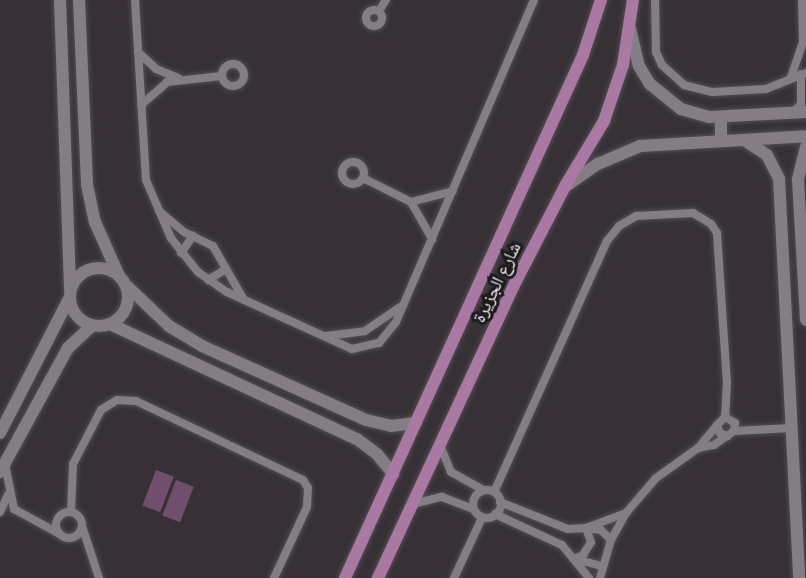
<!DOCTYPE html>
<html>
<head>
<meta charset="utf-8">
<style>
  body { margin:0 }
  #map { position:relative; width:806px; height:578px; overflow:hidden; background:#373136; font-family:Ubuntu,"Noto Naskh Arabic",sans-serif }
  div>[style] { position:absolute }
  .green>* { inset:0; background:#724e6e; transform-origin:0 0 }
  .roads { filter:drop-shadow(0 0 2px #524d51) drop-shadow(0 0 2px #524d51) }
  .street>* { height:8px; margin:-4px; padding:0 4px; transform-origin:4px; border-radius:4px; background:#847d83 }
  .street>.ring { margin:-4px; padding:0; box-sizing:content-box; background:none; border:8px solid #847d83; border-radius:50% }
  .secondary>* { height:12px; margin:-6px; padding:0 6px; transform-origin:6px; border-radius:6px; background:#847d83 }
  .secondary>.ring { margin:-6px; padding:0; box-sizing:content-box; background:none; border:12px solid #847d83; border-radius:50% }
  .primary>* { height:12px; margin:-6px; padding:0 6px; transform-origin:6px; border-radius:6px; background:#a978a3 }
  span { translate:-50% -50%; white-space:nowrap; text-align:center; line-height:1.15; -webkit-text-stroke:6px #1c1a1c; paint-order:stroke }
  .street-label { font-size:18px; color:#f7f3f6 }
</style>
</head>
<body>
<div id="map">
  <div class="green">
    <i style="left:156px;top:470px;width:19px;height:38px;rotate:21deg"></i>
    <i style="left:176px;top:480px;width:19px;height:38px;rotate:21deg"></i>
  </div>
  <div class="roads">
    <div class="street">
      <i style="left:135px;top:0;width:180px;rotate:86.5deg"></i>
      <i style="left:146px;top:180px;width:63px;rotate:66.7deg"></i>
      <i style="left:171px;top:238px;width:43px;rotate:51.5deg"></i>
      <i style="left:198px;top:272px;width:35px;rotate:35deg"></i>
      <i style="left:227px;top:292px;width:137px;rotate:24.5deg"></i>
      <i style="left:352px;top:349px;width:28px;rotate:-13deg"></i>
      <i style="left:379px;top:343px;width:27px;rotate:-51deg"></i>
      <i style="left:396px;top:322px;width:350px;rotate:-66.8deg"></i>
      <i style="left:655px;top:0;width:52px;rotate:88.9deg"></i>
      <i style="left:656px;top:52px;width:14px;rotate:65deg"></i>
      <i style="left:662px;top:65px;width:30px;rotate:42deg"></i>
      <i style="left:684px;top:85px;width:29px;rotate:14deg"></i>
      <i style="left:712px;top:92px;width:54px;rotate:-3.2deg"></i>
      <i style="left:766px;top:89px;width:43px;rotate:-21.8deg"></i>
      <i class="ring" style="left:366px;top:10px;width:8px;height:8px"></i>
      <i style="left:379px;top:11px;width:13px;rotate:-58deg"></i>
      <i style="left:138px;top:52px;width:25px;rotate:43deg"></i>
      <i style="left:156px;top:69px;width:24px;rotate:22deg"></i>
      <i class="ring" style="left:222px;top:64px;width:14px;height:14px"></i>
      <i style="left:791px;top:77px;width:36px;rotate:-71deg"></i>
      <i style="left:803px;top:43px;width:43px;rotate:-91.3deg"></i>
      <i style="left:141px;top:105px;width:35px;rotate:-41deg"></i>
      <i style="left:167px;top:82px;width:55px;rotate:-6.2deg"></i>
      <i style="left:793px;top:112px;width:11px;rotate:-45deg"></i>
      <i style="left:801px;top:104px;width:30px;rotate:-90deg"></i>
      <i class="ring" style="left:342px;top:162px;width:14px;height:14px"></i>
      <i style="left:363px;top:178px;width:54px;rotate:26.6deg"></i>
      <i style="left:411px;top:202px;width:43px;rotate:60.4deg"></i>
      <i style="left:411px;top:202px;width:43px;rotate:-14.7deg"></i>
      <i style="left:159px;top:211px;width:33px;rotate:40deg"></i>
      <i style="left:184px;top:232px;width:32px;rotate:26deg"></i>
      <i style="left:213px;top:246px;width:62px;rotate:60.1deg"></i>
      <i style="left:181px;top:253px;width:21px;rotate:-55deg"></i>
      <i style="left:208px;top:280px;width:21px;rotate:-31deg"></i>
      <i style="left:326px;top:336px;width:39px;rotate:-7deg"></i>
      <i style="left:365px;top:331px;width:42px;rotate:-34.4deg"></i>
      <i style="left:734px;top:431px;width:58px;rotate:-3deg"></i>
      <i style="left:440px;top:445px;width:29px;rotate:68deg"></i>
      <i style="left:451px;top:472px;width:38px;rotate:29deg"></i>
      <i style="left:698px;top:448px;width:16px;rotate:-11deg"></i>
      <i style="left:714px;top:445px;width:16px;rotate:-35deg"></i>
      <i style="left:5px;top:464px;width:46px;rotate:78.7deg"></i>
      <i style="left:14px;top:509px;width:50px;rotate:28.6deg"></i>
      <i style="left:495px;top:490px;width:273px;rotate:-65.8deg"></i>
      <i style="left:607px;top:241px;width:19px;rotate:-51deg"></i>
      <i style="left:619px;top:226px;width:20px;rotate:-30deg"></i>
      <i style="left:636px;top:216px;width:57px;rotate:-3deg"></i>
      <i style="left:693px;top:213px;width:21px;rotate:31deg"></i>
      <i style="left:711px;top:224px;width:11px;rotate:56deg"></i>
      <i style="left:717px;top:233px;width:149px;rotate:86.2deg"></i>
      <i style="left:727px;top:382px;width:35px;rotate:93deg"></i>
      <i style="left:725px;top:417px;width:11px;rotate:135deg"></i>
      <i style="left:717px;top:425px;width:9px;rotate:69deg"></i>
      <i style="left:720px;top:433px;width:8px;rotate:23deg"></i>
      <i style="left:727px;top:436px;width:9px;rotate:-36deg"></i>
      <i style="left:734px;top:431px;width:8px;rotate:-83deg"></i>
      <i style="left:735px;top:423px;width:12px;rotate:-149deg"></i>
      <i class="ring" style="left:473px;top:490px;width:20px;height:20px"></i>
      <i style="left:500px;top:502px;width:73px;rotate:21.7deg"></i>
      <i style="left:568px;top:529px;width:18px;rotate:-3deg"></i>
      <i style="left:586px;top:528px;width:43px;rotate:-20.6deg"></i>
      <i style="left:413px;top:504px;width:30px;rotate:-14deg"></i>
      <i style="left:442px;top:497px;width:34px;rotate:21deg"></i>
      <i class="ring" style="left:56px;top:512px;width:18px;height:18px"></i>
      <i style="left:0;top:512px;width:19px;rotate:-65deg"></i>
      <i style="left:71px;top:512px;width:48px;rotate:-87.6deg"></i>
      <i style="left:73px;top:464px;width:61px;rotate:-62.6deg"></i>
      <i style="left:101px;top:410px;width:19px;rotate:-32deg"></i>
      <i style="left:117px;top:400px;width:19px;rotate:3deg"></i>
      <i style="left:136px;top:401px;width:185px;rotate:25.3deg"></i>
      <i style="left:303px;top:480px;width:9px;rotate:58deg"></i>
      <i style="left:308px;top:488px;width:19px;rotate:93deg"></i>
      <i style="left:307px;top:507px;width:78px;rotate:114.9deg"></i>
      <i style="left:495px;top:514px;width:74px;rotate:24.8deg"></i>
      <i style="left:562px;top:545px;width:43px;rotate:50.7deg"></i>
      <i style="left:82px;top:526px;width:55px;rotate:71.9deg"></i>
      <i style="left:576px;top:558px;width:8px;rotate:-23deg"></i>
      <i style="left:583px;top:555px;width:15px;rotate:-58deg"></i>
      <i style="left:591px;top:542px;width:15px;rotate:-110deg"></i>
      <i style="left:586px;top:528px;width:15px;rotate:8deg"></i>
      <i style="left:601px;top:530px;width:14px;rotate:45deg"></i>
      <i style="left:579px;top:560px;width:24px;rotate:15deg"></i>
      <i style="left:454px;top:578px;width:66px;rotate:-65deg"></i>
      <i style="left:600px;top:578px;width:40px;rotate:-74deg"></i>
      <i style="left:611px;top:540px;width:31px;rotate:-61deg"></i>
      <i style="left:626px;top:513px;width:46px;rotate:-49.4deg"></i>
      <i style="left:656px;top:478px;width:52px;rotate:-35.5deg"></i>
      <i style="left:698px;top:448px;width:30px;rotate:-50deg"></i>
    </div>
    <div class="secondary">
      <i style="left:60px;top:0;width:290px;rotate:88deg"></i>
      <i style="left:79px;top:0;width:185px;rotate:87.5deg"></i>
      <i style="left:87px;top:185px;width:38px;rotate:78deg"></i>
      <i style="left:95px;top:222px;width:59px;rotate:66deg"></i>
      <i style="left:630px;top:28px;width:39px;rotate:77deg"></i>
      <i style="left:639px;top:66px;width:21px;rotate:59deg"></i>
      <i style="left:650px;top:84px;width:40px;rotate:39deg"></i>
      <i style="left:681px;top:109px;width:29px;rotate:16deg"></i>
      <i style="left:709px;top:117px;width:97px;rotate:-3deg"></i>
      <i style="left:721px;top:117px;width:24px;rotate:90deg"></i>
      <i style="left:744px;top:140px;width:27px;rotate:33deg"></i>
      <i style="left:767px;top:155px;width:27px;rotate:63deg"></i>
      <i style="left:779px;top:179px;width:400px;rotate:87.1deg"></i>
      <i style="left:806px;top:147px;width:34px;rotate:104deg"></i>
      <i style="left:798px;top:180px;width:140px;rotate:86.7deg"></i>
      <i style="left:566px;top:186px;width:39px;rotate:-35deg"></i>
      <i style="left:598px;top:164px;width:46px;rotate:-23.2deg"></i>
      <i style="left:640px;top:146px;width:166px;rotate:-3.4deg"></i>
      <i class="ring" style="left:70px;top:268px;width:46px;height:46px"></i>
      <i style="left:127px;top:286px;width:58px;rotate:43.6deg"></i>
      <i style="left:169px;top:326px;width:39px;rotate:31deg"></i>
      <i style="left:202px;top:346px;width:180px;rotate:24.3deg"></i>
      <i style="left:366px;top:420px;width:26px;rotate:13deg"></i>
      <i style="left:391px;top:426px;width:25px;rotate:-7deg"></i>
      <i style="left:110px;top:324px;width:272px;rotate:25deg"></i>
      <i style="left:357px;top:439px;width:25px;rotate:37deg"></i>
      <i style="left:377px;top:454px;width:26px;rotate:51deg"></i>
      <i style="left:0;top:433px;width:151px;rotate:-62.8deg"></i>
      <i style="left:0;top:472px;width:141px;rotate:-61.3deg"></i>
      <i style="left:68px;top:348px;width:33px;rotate:-43deg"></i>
    </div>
    <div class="primary">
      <i style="left:345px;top:578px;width:575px;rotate:-65.53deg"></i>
      <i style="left:583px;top:55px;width:58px;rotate:-71.9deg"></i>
      <i style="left:378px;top:578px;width:325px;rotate:-65.1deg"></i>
      <i style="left:515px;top:283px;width:109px;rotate:-62.7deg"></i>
      <i style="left:565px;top:186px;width:76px;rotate:-59deg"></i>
      <i style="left:604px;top:121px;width:59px;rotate:-71.3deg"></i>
      <i style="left:623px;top:65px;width:66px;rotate:-81.3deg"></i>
    </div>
  </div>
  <div class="street-label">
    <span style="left:496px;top:282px;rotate:-64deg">شارع الجزيرة</span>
  </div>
</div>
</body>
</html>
